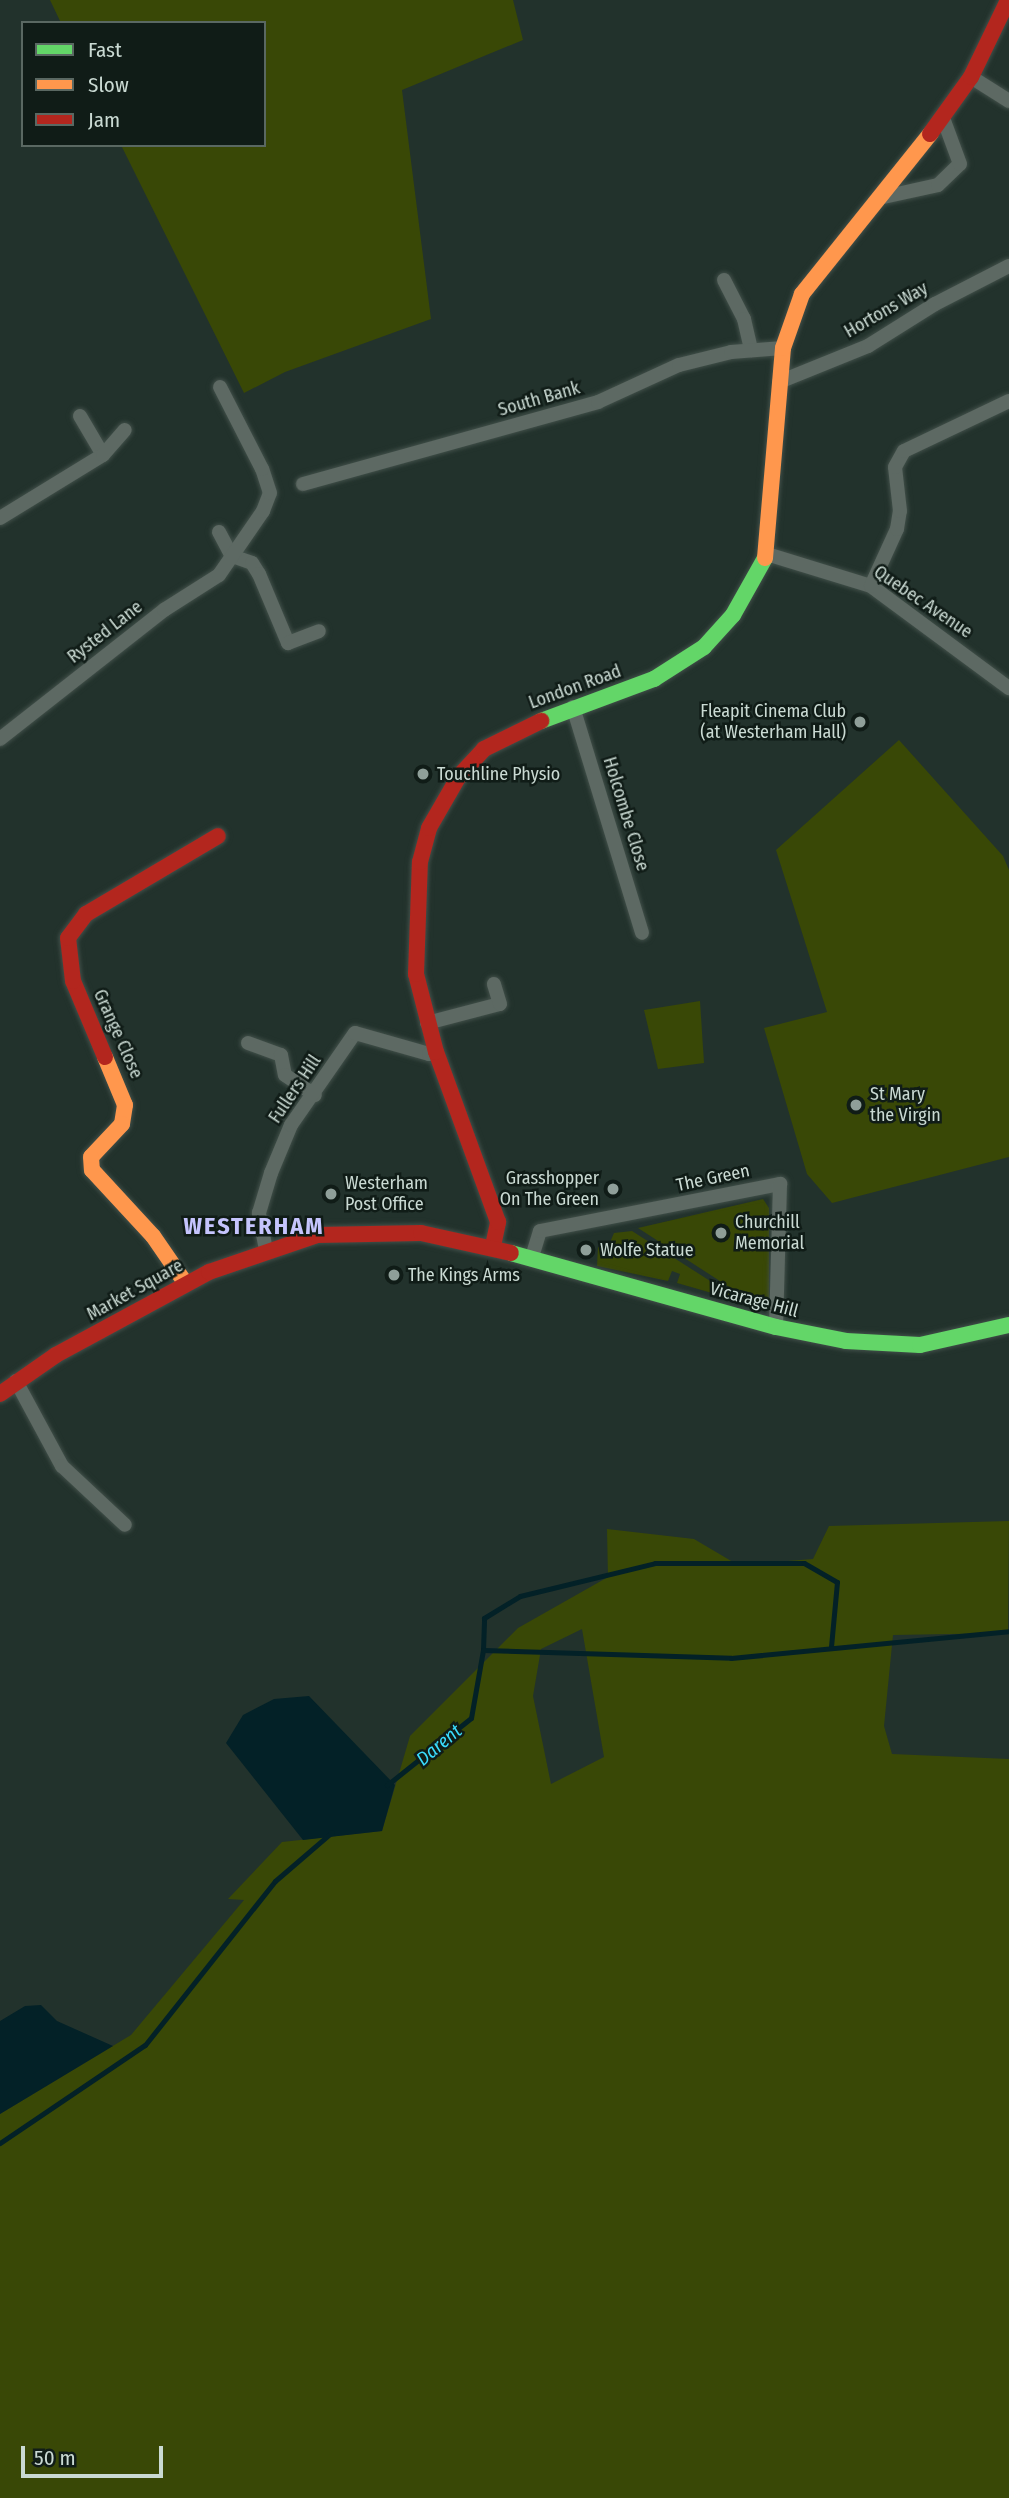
<!DOCTYPE html>
<html>
<head>
<meta charset="utf-8">
<style>
  body { margin:0 }
  #map { position:relative; width:1009px; height:2498px; overflow:hidden; background:#22322c; font-family:"Fira Sans Condensed",sans-serif }
  div>[style] { position:absolute }
  .green>* { inset:0; background:#394806 }
  .water>* { inset:0; background:#032127 }
  .stream>* { height:5px; margin:-2.5px; padding:0 2.5px; transform-origin:2.5px; border-radius:2.5px; background:#032127 }
  .roads { filter:drop-shadow(0 0 2px #414f49) drop-shadow(0 0 2px #414f49) }
  .street>* { height:14px; margin:-7px; padding:0 7px; transform-origin:7px; border-radius:7px; background:#5d6963 }
  .fast>* { height:16px; margin:-8px; padding:0 8px; transform-origin:8px; border-radius:8px; background:#63d668 }
  .slow>* { height:16px; margin:-8px; padding:0 8px; transform-origin:8px; border-radius:8px; background:#ff974d }
  .jam>* { height:16px; margin:-8px; padding:0 8px; transform-origin:8px; border-radius:8px; background:#b3261e }
  .dots>* { width:19px; height:19px; translate:-50% -50%; box-sizing:border-box; border:4px solid #101c17; border-radius:50% }
  span { translate:-50% -50%; white-space:nowrap; text-align:center; line-height:1.15; -webkit-text-stroke:5px #101c17; paint-order:stroke }
  .street-label { font-size:18px; color:#cadad3 }
  .poi-label { font-size:18px; color:#cadad3 }
  .right { translate:-100% -50%; text-align:right }
  .left { translate:0 -50%; text-align:left }
  .water-label { font-size:19px; color:#3adcfd; font-style:italic }
  .district-label { font-size:24px; color:#c5c4fd; font-weight:700; letter-spacing:2px }
  .legend { position:absolute; left:21px; top:21px; width:245px; height:126px; box-sizing:border-box; background:#101c17; border:2px solid #5a6862; margin:0; padding:9px 12px; list-style:none; font-size:21px; color:#cadad3 }
  .legend li { display:flex; align-items:center; gap:14px; height:35px }
  .legend b { width:35px; border:2px solid #5a6862 }
  .scale { position:absolute; left:21px; top:2446px; width:142px; height:32px; box-sizing:border-box; border:4px solid #cadad3; border-top:0; padding-left:9px; font-size:21px; line-height:24px; white-space:nowrap; color:#cadad3; -webkit-text-stroke:5px #101c17; paint-order:stroke }
</style>
</head>
<body>
<div id="map">
  <div class="green">
    <i style="clip-path:polygon(50px 0,513px 0,523px 40px,402px 90px,431px 319px,285px 372px,244px 393px,121px 145px,264px 145px,264px 23px,61px 23px)"></i>
    <i style="clip-path:polygon(899px 740px,1003px 856px,1009px 870px,1009px 1157px,832px 1203px,807px 1174px,764px 1028px,827px 1012px,776px 850px)"></i>
    <i style="clip-path:polygon(700px 1001px,704px 1063px,658px 1069px,644px 1010px)"></i>
    <i style="clip-path:polygon(763px 1199px,769px 1208px,769px 1304px,760px 1307px,638px 1228px)"></i>
    <i style="clip-path:polygon(632px 1231px,743px 1302px,677px 1283px,680px 1274px,672px 1271px,668px 1281px,597px 1266px,598px 1247px,608px 1247px,614px 1233px)"></i>
    <i style="clip-path:polygon(evenodd,1009px 1521px,1008px 1633px,893px 1635px,884px 1726px,892px 1754px,1009px 1759px,1009px 2498px,0 2498px,0 2114px,131px 2035px,244px 1900px,228px 1899px,282px 1842px,382px 1831px,410px 1736px,518px 1628px,608px 1577px,607px 1529px,694px 1539px,738px 1565px,813px 1559px,829px 1526px,1009px 1521px,582px 1629px,604px 1757px,551px 1784px,533px 1696px,541px 1649px,582px 1629px)"></i>
  </div>
  <div class="water">
    <i style="clip-path:polygon(309px 1696px,395px 1785px,382px 1831px,303px 1840px,226px 1743px,243px 1715px,274px 1699px)"></i>
    <i style="clip-path:polygon(41px 2005px,57px 2021px,113px 2046px,0 2114px,0 2021px,25px 2006px)"></i>
  </div>
  <div class="stream">
    <i style="left:483px;top:1650px;width:32px;rotate:-88deg"></i>
    <i style="left:484px;top:1618px;width:42px;rotate:-31.4deg"></i>
    <i style="left:520px;top:1596px;width:139px;rotate:-13.7deg"></i>
    <i style="left:655px;top:1563px;width:149px"></i>
    <i style="left:804px;top:1563px;width:38px;rotate:30deg"></i>
    <i style="left:837px;top:1582px;width:65px;rotate:95.3deg"></i>
    <i style="left:387px;top:1785px;width:107px;rotate:-38.6deg"></i>
    <i style="left:471px;top:1718px;width:69px;rotate:-80deg"></i>
    <i style="left:483px;top:1650px;width:248px;rotate:1.8deg"></i>
    <i style="left:731px;top:1658px;width:279px;rotate:-5.5deg"></i>
    <i style="left:0;top:2143px;width:175px;rotate:-34.1deg"></i>
    <i style="left:145px;top:2045px;width:209px;rotate:-51.6deg"></i>
    <i style="left:275px;top:1881px;width:75px;rotate:-40.7deg"></i>
  </div>
  <div class="roads">
    <div class="street">
      <i style="left:971px;top:77px;width:45px;rotate:32.3deg"></i>
      <i style="left:879px;top:198px;width:60px;rotate:-12.4deg"></i>
      <i style="left:938px;top:185px;width:30px;rotate:-44deg"></i>
      <i style="left:960px;top:164px;width:49px;rotate:-110.3deg"></i>
      <i style="left:724px;top:280px;width:44px;rotate:62.9deg"></i>
      <i style="left:744px;top:319px;width:32px;rotate:77deg"></i>
      <i style="left:779px;top:382px;width:96px;rotate:-22deg"></i>
      <i style="left:868px;top:346px;width:79px;rotate:-32.1deg"></i>
      <i style="left:935px;top:304px;width:83px;rotate:-27.2deg"></i>
      <i style="left:80px;top:416px;width:45px;rotate:59.5deg"></i>
      <i style="left:303px;top:484px;width:306px;rotate:-15.5deg"></i>
      <i style="left:598px;top:402px;width:89px;rotate:-24.6deg"></i>
      <i style="left:679px;top:365px;width:54px;rotate:-14deg"></i>
      <i style="left:731px;top:352px;width:52px;rotate:-4.4deg"></i>
      <i style="left:0;top:518px;width:121px;rotate:-31.5deg"></i>
      <i style="left:103px;top:455px;width:33px;rotate:-49deg"></i>
      <i style="left:219px;top:532px;width:27px;rotate:62deg"></i>
      <i style="left:232px;top:556px;width:21px;rotate:19deg"></i>
      <i style="left:252px;top:563px;width:13px;rotate:58deg"></i>
      <i style="left:259px;top:574px;width:75px;rotate:67.2deg"></i>
      <i style="left:288px;top:643px;width:33px;rotate:-21deg"></i>
      <i style="left:767px;top:554px;width:109px;rotate:17.1deg"></i>
      <i style="left:871px;top:586px;width:172px;rotate:36.5deg"></i>
      <i style="left:871px;top:586px;width:63px;rotate:-65.5deg"></i>
      <i style="left:897px;top:529px;width:18px;rotate:-81deg"></i>
      <i style="left:900px;top:511px;width:44px;rotate:-96.5deg"></i>
      <i style="left:895px;top:467px;width:18px;rotate:-61deg"></i>
      <i style="left:904px;top:451px;width:116px;rotate:-25.5deg"></i>
      <i style="left:573px;top:707px;width:236px;rotate:73deg"></i>
      <i style="left:0;top:739px;width:209px;rotate:-38.2deg"></i>
      <i style="left:164px;top:610px;width:65px;rotate:-32.5deg"></i>
      <i style="left:219px;top:575px;width:78px;rotate:-55.5deg"></i>
      <i style="left:263px;top:511px;width:19px;rotate:-69deg"></i>
      <i style="left:270px;top:493px;width:25px;rotate:-108deg"></i>
      <i style="left:262px;top:469px;width:92px;rotate:-117.1deg"></i>
      <i style="left:427px;top:1023px;width:75px;rotate:-14.6deg"></i>
      <i style="left:500px;top:1004px;width:21px;rotate:-107deg"></i>
      <i style="left:248px;top:1043px;width:35px;rotate:20deg"></i>
      <i style="left:281px;top:1055px;width:20px;rotate:79deg"></i>
      <i style="left:285px;top:1075px;width:36px;rotate:34deg"></i>
      <i style="left:266px;top:1250px;width:38px;rotate:-101deg"></i>
      <i style="left:259px;top:1213px;width:42px;rotate:-73.3deg"></i>
      <i style="left:271px;top:1173px;width:52px;rotate:-67.4deg"></i>
      <i style="left:291px;top:1125px;width:112px;rotate:-55.2deg"></i>
      <i style="left:355px;top:1033px;width:77px;rotate:15.8deg"></i>
      <i style="left:429px;top:1054px;width:7px;rotate:-16deg"></i>
      <i style="left:532px;top:1257px;width:27px;rotate:-73deg"></i>
      <i style="left:540px;top:1231px;width:245px;rotate:-11.1deg"></i>
      <i style="left:780px;top:1184px;width:143px;rotate:91.6deg"></i>
      <i style="left:16px;top:1381px;width:97px;rotate:61.6deg"></i>
      <i style="left:62px;top:1466px;width:86px;rotate:43.1deg"></i>
    </div>
    <div class="fast">
      <i style="left:541px;top:721px;width:121px;rotate:-20.4deg"></i>
      <i style="left:654px;top:679px;width:59px;rotate:-32.6deg"></i>
      <i style="left:704px;top:647px;width:43px;rotate:-47.8deg"></i>
      <i style="left:733px;top:615px;width:65px;rotate:-60.7deg"></i>
      <i style="left:511px;top:1253px;width:275px;rotate:15.6deg"></i>
      <i style="left:776px;top:1327px;width:71px;rotate:11.3deg"></i>
      <i style="left:846px;top:1341px;width:74px;rotate:3.1deg"></i>
      <i style="left:920px;top:1345px;width:91px;rotate:-12.7deg"></i>
    </div>
    <div class="slow">
      <i style="left:765px;top:558px;width:211px;rotate:-85.1deg"></i>
      <i style="left:783px;top:348px;width:57px;rotate:-70.6deg"></i>
      <i style="left:802px;top:294px;width:205px;rotate:-51.3deg"></i>
      <i style="left:105px;top:1057px;width:52px;rotate:67.4deg"></i>
      <i style="left:125px;top:1105px;width:19px;rotate:99deg"></i>
      <i style="left:122px;top:1124px;width:45px;rotate:133.2deg"></i>
      <i style="left:91px;top:1157px;width:13px;rotate:86deg"></i>
      <i style="left:92px;top:1170px;width:90px;rotate:47.3deg"></i>
      <i style="left:153px;top:1236px;width:58px;rotate:55.5deg"></i>
    </div>
    <div class="jam">
      <i style="left:930px;top:134px;width:70px;rotate:-54.3deg"></i>
      <i style="left:971px;top:77px;width:85px;rotate:-64.3deg"></i>
      <i style="left:105px;top:1057px;width:82px;rotate:-112.8deg"></i>
      <i style="left:73px;top:981px;width:43px;rotate:-96.6deg"></i>
      <i style="left:68px;top:938px;width:30px;rotate:-53deg"></i>
      <i style="left:86px;top:914px;width:153px;rotate:-30.6deg"></i>
      <i style="left:493px;top:1246px;width:25px;rotate:-78deg"></i>
      <i style="left:498px;top:1222px;width:181px;rotate:-110deg"></i>
      <i style="left:436px;top:1052px;width:81px;rotate:-104.4deg"></i>
      <i style="left:416px;top:974px;width:112px;rotate:-88deg"></i>
      <i style="left:420px;top:862px;width:35px;rotate:-75deg"></i>
      <i style="left:429px;top:828px;width:60px;rotate:-60deg"></i>
      <i style="left:459px;top:776px;width:37px;rotate:-47deg"></i>
      <i style="left:484px;top:749px;width:64px;rotate:-26.2deg"></i>
      <i style="left:0;top:1394px;width:68px;rotate:-34.9deg"></i>
      <i style="left:56px;top:1355px;width:174px;rotate:-28.5deg"></i>
      <i style="left:209px;top:1272px;width:114px;rotate:-18.9deg"></i>
      <i style="left:317px;top:1235px;width:104px;rotate:-1.1deg"></i>
      <i style="left:421px;top:1233px;width:92px;rotate:12.5deg"></i>
    </div>
  </div>
  <div class="dots">
    <i style="left:860px;top:722px;background:#8f9f99"></i>
    <i style="left:423px;top:774px;background:#8f9f99"></i>
    <i style="left:856px;top:1105px;background:#8f9f99"></i>
    <i style="left:613px;top:1189px;background:#8f9f99"></i>
    <i style="left:331px;top:1194px;background:#8f9f99"></i>
    <i style="left:721px;top:1233px;background:#8f9f99"></i>
    <i style="left:586px;top:1250px;background:#8f9f99"></i>
    <i style="left:394px;top:1275px;background:#8f9f99"></i>
  </div>
  <div class="street-label">
    <span style="left:886px;top:310px;rotate:-30deg">Hortons Way</span>
    <span style="left:539px;top:399px;rotate:-16deg">South Bank</span>
    <span style="left:923px;top:602px;rotate:34deg">Quebec Avenue</span>
    <span style="left:105px;top:632px;rotate:-38deg">Rysted Lane</span>
    <span style="left:575px;top:687px;rotate:-20deg">London Road</span>
    <span style="left:626px;top:814px;rotate:73deg">Holcombe Close</span>
    <span style="left:118px;top:1034px;rotate:66deg">Grange Close</span>
    <span style="left:295px;top:1089px;rotate:-56deg">Fullers Hill</span>
    <span style="left:713px;top:1178px;rotate:-12deg">The Green</span>
    <span style="left:135px;top:1290px;rotate:-29deg">Market Square</span>
    <span style="left:754px;top:1300px;rotate:15deg">Vicarage Hill</span>
  </div>
  <div class="poi-label">
    <span class="right" style="left:846px;top:722px">Fleapit Cinema Club<br>(at Westerham Hall)</span>
    <span class="left" style="left:437px;top:774px">Touchline Physio</span>
    <span class="left" style="left:870px;top:1105px">St Mary<br>the Virgin</span>
    <span class="right" style="left:599px;top:1189px">Grasshopper<br>On The Green</span>
    <span class="left" style="left:345px;top:1194px">Westerham<br>Post Office</span>
    <span class="left" style="left:735px;top:1233px">Churchill<br>Memorial</span>
    <span class="left" style="left:600px;top:1250px">Wolfe Statue</span>
    <span class="left" style="left:408px;top:1275px">The Kings Arms</span>
  </div>
  <div class="water-label">
    <span style="left:439px;top:1745px;rotate:-40deg">Darent</span>
  </div>
  <div class="district-label">
    <span style="left:254px;top:1227px">WESTERHAM</span>
  </div>
  <ul class="legend">
  <li><b style="height:9px;background:#63d668"></b>Fast</li>
  <li><b style="height:9px;background:#ff974d"></b>Slow</li>
  <li><b style="height:9px;background:#b3261e"></b>Jam</li>
  </ul>
  <div class="scale">50 m</div>
</div>
</body>
</html>
